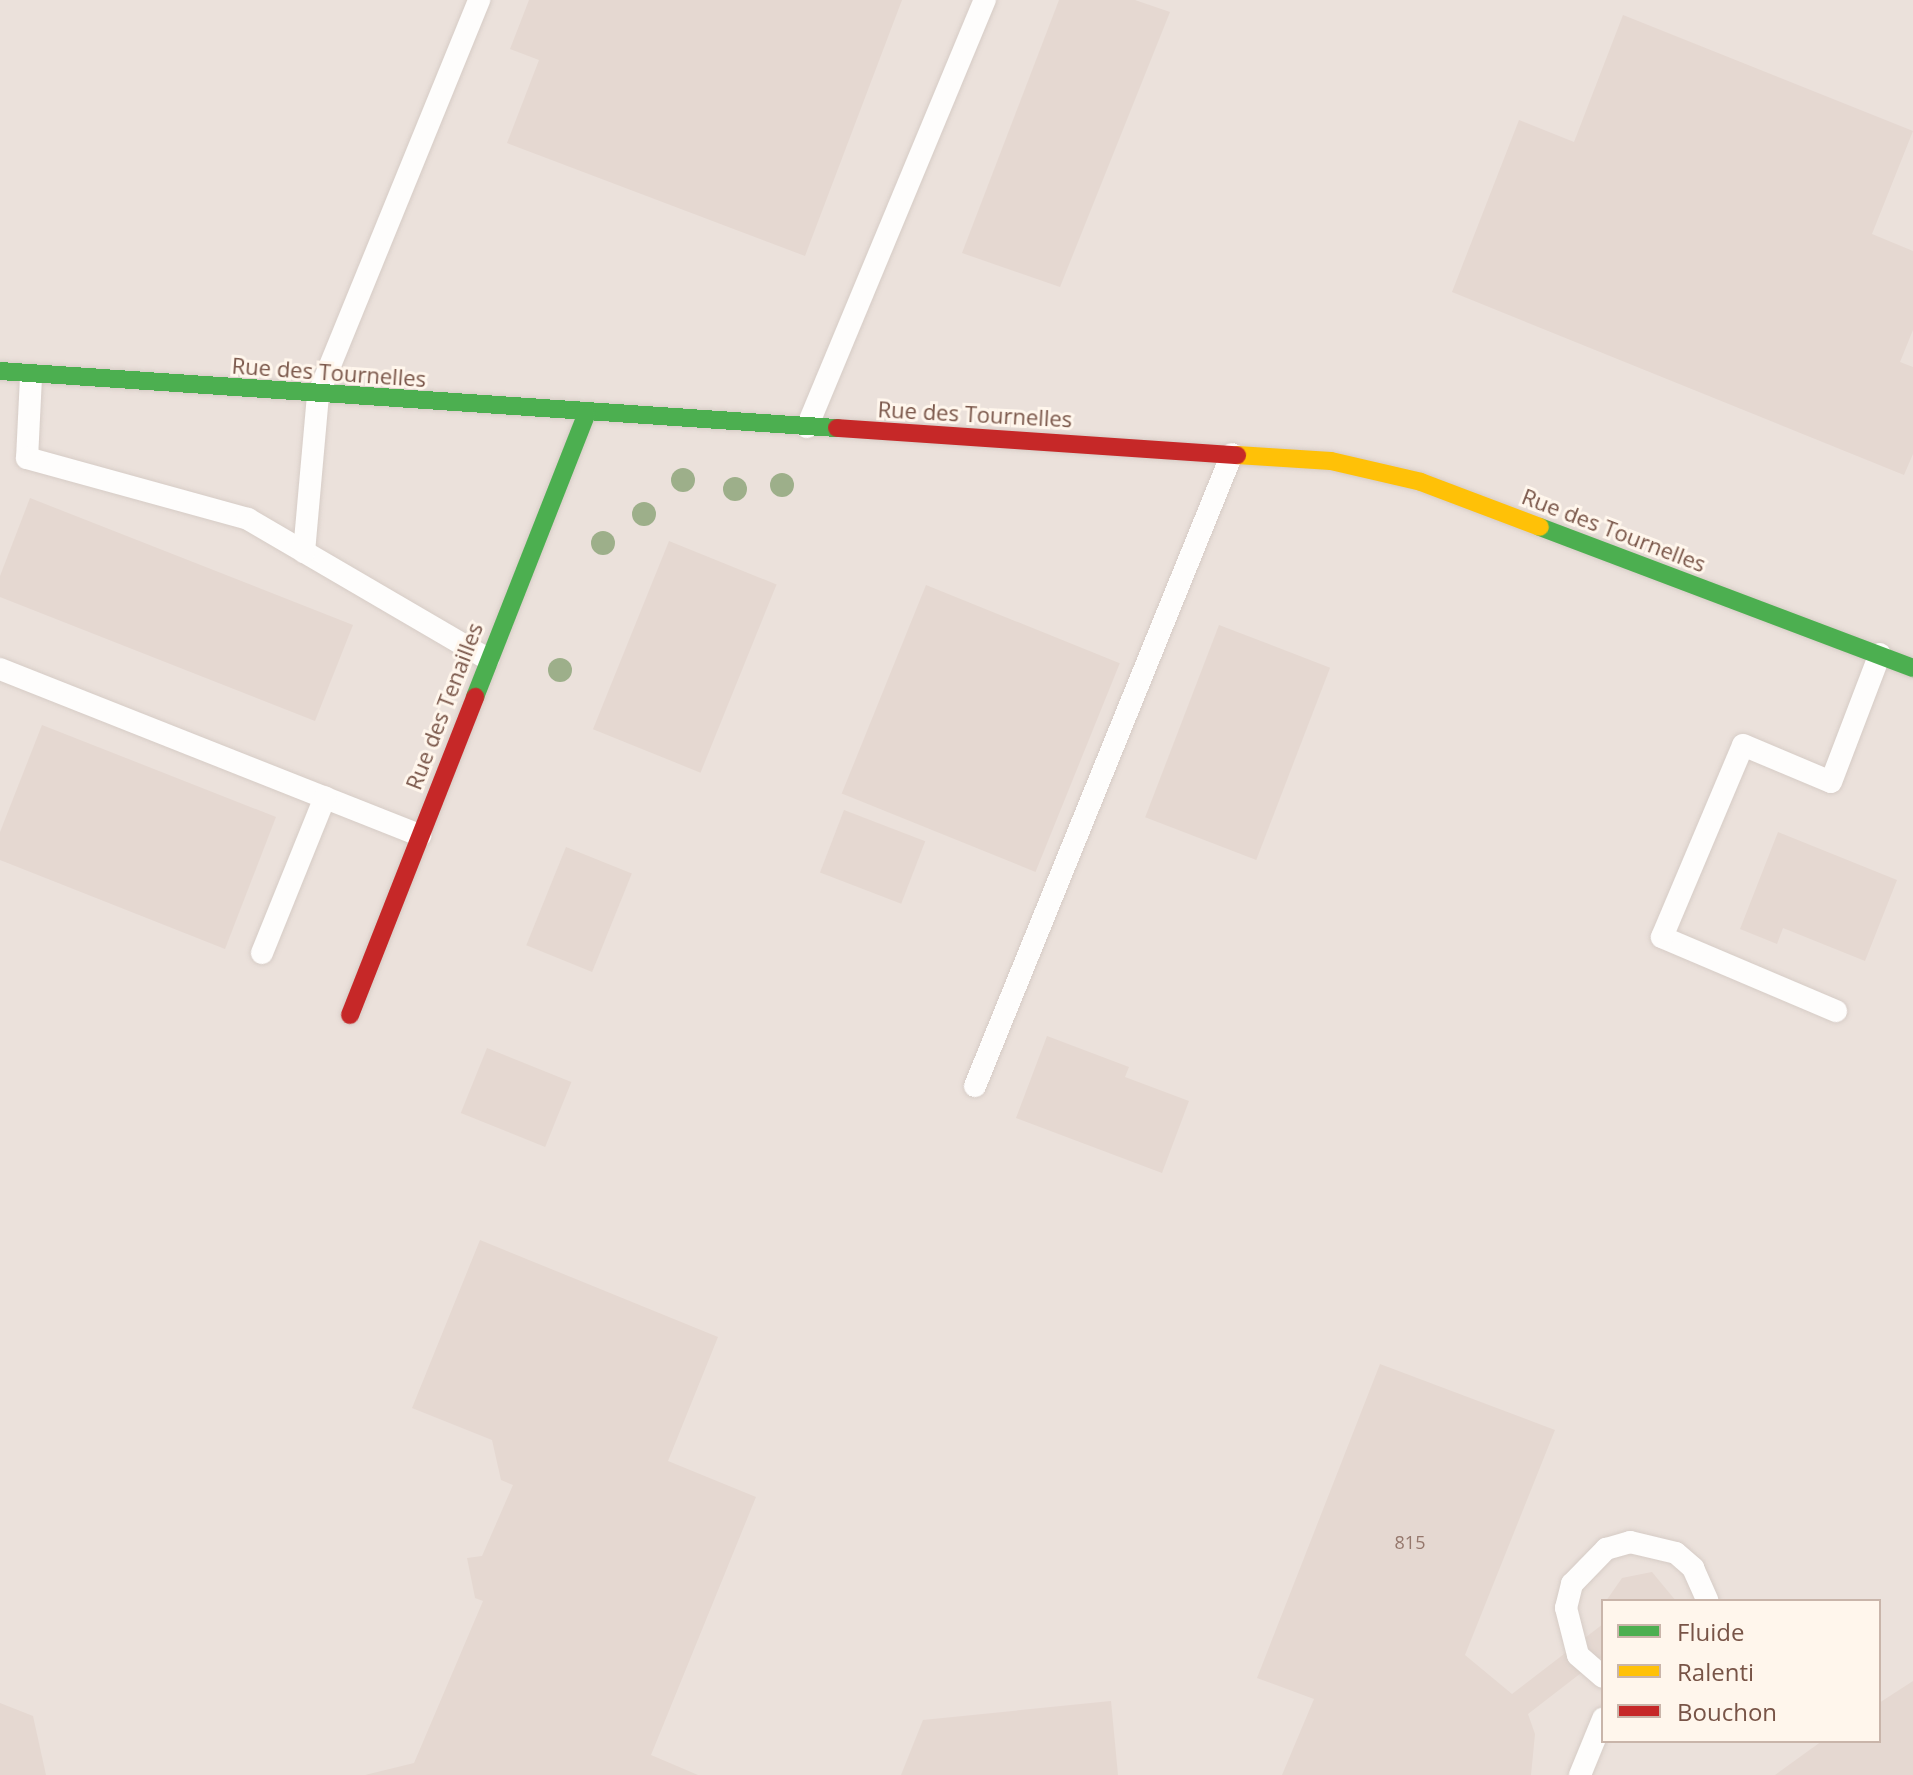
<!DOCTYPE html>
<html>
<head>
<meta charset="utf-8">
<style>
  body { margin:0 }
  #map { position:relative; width:1913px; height:1775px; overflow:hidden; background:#f8f1ea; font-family:"Open Sans",sans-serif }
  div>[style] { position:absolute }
  .industrial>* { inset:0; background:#ebe1db }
  .building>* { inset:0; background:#e5d8d1; transform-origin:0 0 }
  .roads { filter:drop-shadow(0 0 2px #d6ccc6) drop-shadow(0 0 2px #d6ccc6) }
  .lane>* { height:22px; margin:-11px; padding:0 11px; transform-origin:11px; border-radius:11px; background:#fefdfc }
  .fast>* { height:18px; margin:-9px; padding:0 9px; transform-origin:9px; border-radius:9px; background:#4caf50 }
  .slow>* { height:18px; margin:-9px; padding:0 9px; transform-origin:9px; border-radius:9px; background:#ffc107 }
  .jam>* { height:18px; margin:-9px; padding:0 9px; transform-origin:9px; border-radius:9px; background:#c62828 }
  .trees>* { width:24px; height:24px; margin:-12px; border-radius:50%; background:#9daf8a }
  span { translate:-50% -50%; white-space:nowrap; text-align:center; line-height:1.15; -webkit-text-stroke:6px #fff6ec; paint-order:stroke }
  .number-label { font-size:18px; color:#95776c }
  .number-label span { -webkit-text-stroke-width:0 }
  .street-label { font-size:22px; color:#785447 }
  .legend { position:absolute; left:1601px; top:1599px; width:280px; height:144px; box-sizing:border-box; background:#fff6ec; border:2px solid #c9b5aa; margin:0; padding:10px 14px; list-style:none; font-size:24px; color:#785447 }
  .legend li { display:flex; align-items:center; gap:16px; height:40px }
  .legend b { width:40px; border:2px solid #c9b5aa }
</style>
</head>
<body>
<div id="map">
  <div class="industrial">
    <i style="clip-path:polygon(evenodd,0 0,1913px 0,1913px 1775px,0 1775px,0 0,1603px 1601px,1879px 1601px,1879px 1741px,1603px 1741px,1603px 1601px)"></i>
  </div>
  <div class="building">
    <i style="clip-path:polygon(529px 0,902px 0,805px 256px,507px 143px,539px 60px,510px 49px)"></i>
    <i style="clip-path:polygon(1059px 0,1135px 0,1170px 12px,1060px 287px,962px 253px)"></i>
    <i style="clip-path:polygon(1623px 15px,1913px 131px,1872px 234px,1913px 251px,1913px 330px,1900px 362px,1913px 367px,1913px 454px,1904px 475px,1452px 292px,1519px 120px,1574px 142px)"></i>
    <i style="clip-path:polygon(30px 498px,353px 625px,315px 721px,0 597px,0 576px)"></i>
    <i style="left:669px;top:541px;width:116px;height:203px;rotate:22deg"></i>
    <i style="left:926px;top:585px;width:209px;height:225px;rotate:22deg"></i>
    <i style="left:1219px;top:625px;width:119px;height:206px;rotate:21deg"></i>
    <i style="clip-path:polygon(42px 725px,276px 817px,225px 949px,0 860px,0 832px)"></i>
    <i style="left:844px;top:810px;width:87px;height:67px;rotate:21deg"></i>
    <i style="clip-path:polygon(1778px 832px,1897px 880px,1865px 961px,1783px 928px,1777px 944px,1740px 929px)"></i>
    <i style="left:566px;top:847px;width:71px;height:106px;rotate:22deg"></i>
    <i style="clip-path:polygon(1047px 1036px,1129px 1067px,1125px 1077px,1189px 1101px,1162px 1173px,1016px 1118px)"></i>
    <i style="left:487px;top:1048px;width:91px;height:70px;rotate:22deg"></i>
    <i style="clip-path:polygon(480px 1240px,718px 1337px,668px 1461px,756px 1497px,651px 1755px,698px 1775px,365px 1775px,414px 1763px,483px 1601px,475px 1598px,467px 1558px,482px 1556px,513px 1485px,501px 1480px,492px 1440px,412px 1408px)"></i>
    <i style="clip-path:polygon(1380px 1364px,1555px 1430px,1465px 1655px,1512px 1694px,1603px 1624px,1603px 1656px,1528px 1714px,1535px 1734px,1531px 1775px,1282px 1775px,1314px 1699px,1257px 1678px)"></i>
    <i style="clip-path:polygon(1652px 1572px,1676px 1601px,1606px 1601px,1622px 1578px)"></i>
    <i style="clip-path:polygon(1913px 1681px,1913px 1775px,1775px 1775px,1822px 1741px,1879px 1741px,1879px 1703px)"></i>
    <i style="clip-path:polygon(1111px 1701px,1118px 1775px,901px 1775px,923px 1720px)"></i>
    <i style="clip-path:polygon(0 1703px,33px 1716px,46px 1775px,0 1775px)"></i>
  </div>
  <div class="roads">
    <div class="lane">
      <i style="left:31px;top:377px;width:81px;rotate:92.8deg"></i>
      <i style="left:27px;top:458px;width:229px;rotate:15.4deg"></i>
      <i style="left:248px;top:519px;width:278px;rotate:30.3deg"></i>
      <i style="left:807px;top:427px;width:463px;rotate:-67.4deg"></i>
      <i style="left:304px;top:552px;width:158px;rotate:-84.9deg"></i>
      <i style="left:318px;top:395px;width:427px;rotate:-67.8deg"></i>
      <i style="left:0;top:669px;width:452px;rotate:21.6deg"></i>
      <i style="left:262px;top:953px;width:168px;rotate:-68deg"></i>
      <i style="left:1836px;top:1011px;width:189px;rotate:-157deg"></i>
      <i style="left:1662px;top:937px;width:208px;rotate:-67.1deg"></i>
      <i style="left:1743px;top:745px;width:95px;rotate:22.8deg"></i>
      <i style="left:1831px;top:782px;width:137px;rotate:-69.1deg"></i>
      <i style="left:975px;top:1086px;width:682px;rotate:-67.87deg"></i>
      <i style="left:1603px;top:1677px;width:33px;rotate:-139deg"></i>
      <i style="left:1578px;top:1655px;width:49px;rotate:-104.3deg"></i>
      <i style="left:1566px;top:1608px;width:25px;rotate:-76deg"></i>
      <i style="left:1572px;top:1584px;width:49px;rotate:-45.8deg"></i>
      <i style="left:1606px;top:1549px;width:25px;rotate:-16deg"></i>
      <i style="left:1630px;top:1542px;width:47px;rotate:13.4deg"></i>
      <i style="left:1676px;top:1553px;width:23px;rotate:41deg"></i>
      <i style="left:1693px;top:1568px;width:36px;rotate:66deg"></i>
      <i style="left:1580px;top:1775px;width:61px;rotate:-67.7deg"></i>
    </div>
    <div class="fast">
      <i style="left:0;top:371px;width:839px;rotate:3.9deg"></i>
      <i style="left:1540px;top:527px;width:399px;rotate:20.7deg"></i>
      <i style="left:475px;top:697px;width:303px;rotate:-68.5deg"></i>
    </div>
    <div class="slow">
      <i style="left:1237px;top:455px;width:94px;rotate:3.7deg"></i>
      <i style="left:1331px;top:461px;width:92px;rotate:13.1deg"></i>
      <i style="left:1421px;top:482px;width:127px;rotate:20.7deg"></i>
    </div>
    <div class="jam">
      <i style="left:837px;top:428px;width:401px;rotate:3.9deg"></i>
      <i style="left:350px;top:1015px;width:342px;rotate:-68.5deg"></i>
    </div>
  </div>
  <div class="trees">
    <i style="left:683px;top:480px"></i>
    <i style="left:782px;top:485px"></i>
    <i style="left:735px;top:489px"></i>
    <i style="left:644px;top:514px"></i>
    <i style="left:603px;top:543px"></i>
    <i style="left:560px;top:670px"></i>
  </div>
  <div class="number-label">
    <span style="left:1410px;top:1542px">815</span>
  </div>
  <div class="street-label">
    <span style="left:329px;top:372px;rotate:4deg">Rue des Tournelles</span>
    <span style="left:975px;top:414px;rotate:3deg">Rue des Tournelles</span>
    <span style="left:1614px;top:530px;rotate:21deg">Rue des Tournelles</span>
    <span style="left:444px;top:706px;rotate:-69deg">Rue des Tenailles</span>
  </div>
  <ul class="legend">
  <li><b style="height:10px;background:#4caf50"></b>Fluide</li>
  <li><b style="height:10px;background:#ffc107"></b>Ralenti</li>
  <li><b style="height:10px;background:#c62828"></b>Bouchon</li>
  </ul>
</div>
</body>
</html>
